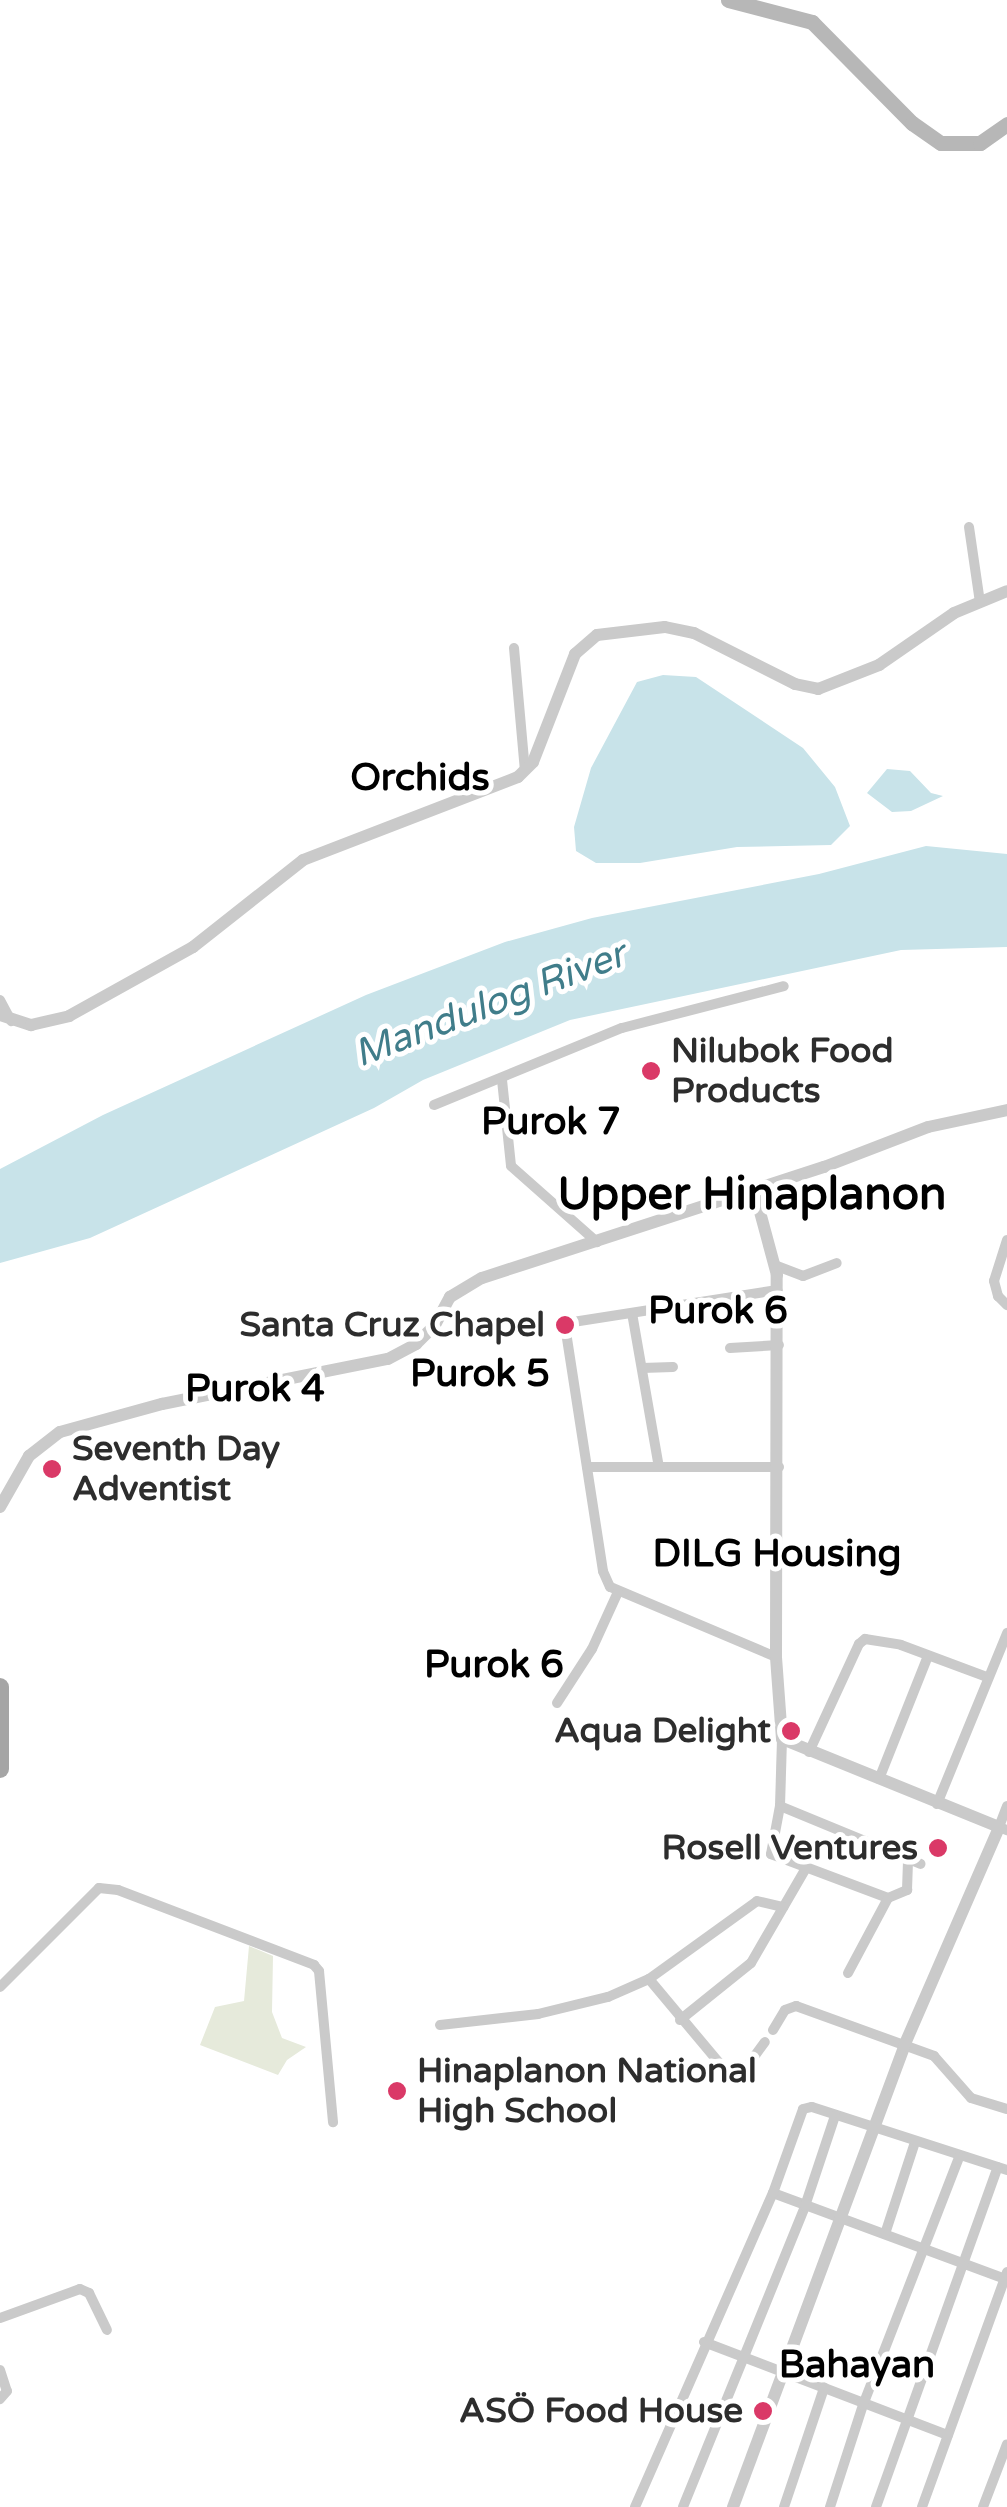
<!DOCTYPE html>
<html>
<head>
<meta charset="utf-8">
<style>
  body { margin:0 }
  #map { position:relative; width:1007px; height:2507px; overflow:hidden; background:#fff; font-family:"Varela Round",sans-serif }
  div>[style] { position:absolute }
  .green>* { inset:0; background:#e6eadb }
  .water>* { inset:0; background:#c8e3e9 }
  .minor>* { height:10px; margin:-5px; padding:0 5px; transform-origin:5px; border-radius:5px; background:#cacaca }
  .tertiary>* { height:12px; margin:-6px; padding:0 6px; transform-origin:6px; border-radius:6px; background:#cacaca }
  .secondary>* { height:15px; margin:-7.5px; padding:0 7.5px; transform-origin:7.5px; border-radius:7.5px; background:#b7b7b7 }
  .primary>* { height:18px; margin:-9px; padding:0 9px; transform-origin:9px; border-radius:9px; background:#a5a5a5 }
  .dots>* { width:28px; height:28px; translate:-50% -50%; box-sizing:border-box; border:5px solid #fff; border-radius:50% }
  span { translate:-50% -50%; white-space:nowrap; text-align:center; line-height:1.15; -webkit-text-stroke:10px #fff; paint-order:stroke }
  .poi-label { font-size:35px; color:#2d2d2d; font-weight:700 }
  .left { translate:0 -50%; text-align:left }
  .right { translate:-100% -50%; text-align:right }
  .neighbourhood-label { font-size:38px; color:#000; font-weight:700 }
  .water-label { font-size:38px; color:#407d8a; font-style:italic }
  .district-label { font-size:45px; color:#000; font-weight:700 }
</style>
</head>
<body>
<div id="map">
  <div class="green">
    <i style="clip-path:polygon(249px 1946px,273px 1956px,272px 2012px,282px 2038px,306px 2047px,287px 2060px,278px 2075px,200px 2045px,215px 2007px,244px 2001px)"></i>
  </div>
  <div class="water">
    <i style="clip-path:polygon(663px 675px,696px 677px,803px 748px,835px 787px,850px 826px,831px 845px,737px 847px,640px 863px,596px 863px,576px 851px,574px 827px,591px 768px,637px 682px)"></i>
    <i style="clip-path:polygon(887px 769px,910px 771px,931px 793px,943px 796px,911px 811px,892px 812px,867px 793px)"></i>
    <i style="clip-path:polygon(926px 846px,1007px 854px,1007px 947px,901px 950px,570px 1020px,423px 1080px,374px 1108px,90px 1238px,0 1263px,0 1169px,103px 1115px,366px 995px,505px 942px,592px 918px,819px 874px)"></i>
  </div>
  <div class="minor">
    <i style="left:969px;top:527px;width:76px;rotate:81.7deg"></i>
    <i style="left:514px;top:648px;width:123px;rotate:84.9deg"></i>
    <i style="left:0;top:1000px;width:24px;rotate:62deg"></i>
    <i style="left:502px;top:1080px;width:86px;rotate:84deg"></i>
    <i style="left:511px;top:1166px;width:115px;rotate:41.5deg"></i>
    <i style="left:434px;top:1105px;width:203px;rotate:-22.3deg"></i>
    <i style="left:622px;top:1028px;width:167px;rotate:-14.5deg"></i>
    <i style="left:1007px;top:1240px;width:43px;rotate:107.6deg"></i>
    <i style="left:994px;top:1281px;width:16px;rotate:75deg"></i>
    <i style="left:998px;top:1296px;width:13px;rotate:45deg"></i>
    <i style="left:777px;top:1266px;width:28px;rotate:21deg"></i>
    <i style="left:803px;top:1276px;width:36px;rotate:-21deg"></i>
    <i style="left:632px;top:1313px;width:156px;rotate:80.1deg"></i>
    <i style="left:730px;top:1348px;width:49px;rotate:-3.5deg"></i>
    <i style="left:642px;top:1368px;width:31px;rotate:-2deg"></i>
    <i style="left:587px;top:1467px;width:192px"></i>
    <i style="left:776px;top:1657px;width:180px;rotate:-157.1deg"></i>
    <i style="left:610px;top:1587px;width:17px;rotate:-114deg"></i>
    <i style="left:603px;top:1571px;width:243px;rotate:-98.8deg"></i>
    <i style="left:566px;top:1331px;width:11px;rotate:-52deg"></i>
    <i style="left:573px;top:1322px;width:207px;rotate:-8.9deg"></i>
    <i style="left:557px;top:1703px;width:64px;rotate:-57.1deg"></i>
    <i style="left:592px;top:1649px;width:63px;rotate:-65.5deg"></i>
    <i style="left:782px;top:1739px;width:67px;rotate:91.7deg"></i>
    <i style="left:780px;top:1806px;width:49px;rotate:100.6deg"></i>
    <i style="left:771px;top:1854px;width:125px;rotate:20.6deg"></i>
    <i style="left:809px;top:1752px;width:119px;rotate:-65.2deg"></i>
    <i style="left:859px;top:1644px;width:8px;rotate:-40deg"></i>
    <i style="left:865px;top:1639px;width:36px;rotate:9deg"></i>
    <i style="left:901px;top:1645px;width:92px;rotate:20.4deg"></i>
    <i style="left:879px;top:1779px;width:132px;rotate:-68.3deg"></i>
    <i style="left:937px;top:1804px;width:185px;rotate:-67.7deg"></i>
    <i style="left:780px;top:1806px;width:152px;rotate:22.4deg"></i>
    <i style="left:1007px;top:1806px;width:22px;rotate:111deg"></i>
    <i style="left:999px;top:1827px;width:9px;rotate:21deg"></i>
    <i style="left:848px;top:1973px;width:85px;rotate:-61.9deg"></i>
    <i style="left:888px;top:1898px;width:21px;rotate:-23deg"></i>
    <i style="left:907px;top:1890px;width:34px;rotate:-88deg"></i>
    <i style="left:649px;top:1979px;width:120px;rotate:50.1deg"></i>
    <i style="left:726px;top:2071px;width:17px;rotate:3deg"></i>
    <i style="left:743px;top:2072px;width:37px;rotate:-54deg"></i>
    <i style="left:0;top:1987px;width:140px;rotate:-45deg"></i>
    <i style="left:99px;top:1888px;width:19px;rotate:6deg"></i>
    <i style="left:118px;top:1890px;width:210px;rotate:20.9deg"></i>
    <i style="left:314px;top:1965px;width:8px;rotate:50deg"></i>
    <i style="left:319px;top:1971px;width:152px;rotate:84.7deg"></i>
    <i style="left:680px;top:2020px;width:91px;rotate:-38.8deg"></i>
    <i style="left:751px;top:1963px;width:110px;rotate:-59.9deg"></i>
    <i style="left:440px;top:2025px;width:99px;rotate:-6.4deg"></i>
    <i style="left:538px;top:2014px;width:72px;rotate:-13.7deg"></i>
    <i style="left:608px;top:1997px;width:45px;rotate:-23.7deg"></i>
    <i style="left:649px;top:1979px;width:133px;rotate:-35.8deg"></i>
    <i style="left:757px;top:1901px;width:27px;rotate:13deg"></i>
    <i style="left:773px;top:2030px;width:23px;rotate:-59deg"></i>
    <i style="left:785px;top:2010px;width:12px;rotate:-20deg"></i>
    <i style="left:796px;top:2006px;width:147px;rotate:19.9deg"></i>
    <i style="left:934px;top:2056px;width:56px;rotate:48.6deg"></i>
    <i style="left:971px;top:2098px;width:38px;rotate:17deg"></i>
    <i style="left:773px;top:2193px;width:247px;rotate:20.3deg"></i>
    <i style="left:885px;top:2234px;width:97px;rotate:-71.9deg"></i>
    <i style="left:0;top:2318px;width:85px;rotate:-19.9deg"></i>
    <i style="left:80px;top:2289px;width:10px;rotate:24deg"></i>
    <i style="left:89px;top:2293px;width:41px;rotate:64.1deg"></i>
    <i style="left:704px;top:2342px;width:261px;rotate:20.9deg"></i>
    <i style="left:0;top:2370px;width:22px;rotate:72deg"></i>
    <i style="left:7px;top:2391px;width:11px;rotate:131deg"></i>
    <i style="left:635px;top:2507px;width:343px;rotate:-66.3deg"></i>
    <i style="left:773px;top:2193px;width:89px;rotate:-70.3deg"></i>
    <i style="left:803px;top:2109px;width:9px;rotate:-13deg"></i>
    <i style="left:812px;top:2107px;width:205px;rotate:17.9deg"></i>
    <i style="left:683px;top:2507px;width:325px;rotate:-67.9deg"></i>
    <i style="left:805px;top:2206px;width:95px;rotate:-71.6deg"></i>
    <i style="left:784px;top:2507px;width:126px;rotate:-71.4deg"></i>
    <i style="left:830px;top:2507px;width:107px;rotate:-72.1deg"></i>
    <i style="left:863px;top:2405px;width:266px;rotate:-68.8deg"></i>
    <i style="left:876px;top:2507px;width:361px;rotate:-70.3deg"></i>
    <i style="left:922px;top:2507px;width:250px;rotate:-70.1deg"></i>
    <i style="left:983px;top:2507px;width:67px;rotate:-69.1deg"></i>
  </div>
  <div class="tertiary">
    <i style="left:0;top:1015px;width:33px;rotate:18deg"></i>
    <i style="left:31px;top:1025px;width:39px;rotate:-13deg"></i>
    <i style="left:69px;top:1016px;width:142px;rotate:-29.1deg"></i>
    <i style="left:193px;top:947px;width:140px;rotate:-38.3deg"></i>
    <i style="left:303px;top:860px;width:230px;rotate:-21.1deg"></i>
    <i style="left:518px;top:777px;width:21px;rotate:-45deg"></i>
    <i style="left:533px;top:762px;width:116px;rotate:-68.7deg"></i>
    <i style="left:575px;top:654px;width:29px;rotate:-41deg"></i>
    <i style="left:597px;top:635px;width:68px;rotate:-6.7deg"></i>
    <i style="left:665px;top:627px;width:30px;rotate:12deg"></i>
    <i style="left:694px;top:633px;width:113px;rotate:26.8deg"></i>
    <i style="left:795px;top:684px;width:24px;rotate:12deg"></i>
    <i style="left:818px;top:689px;width:66px;rotate:-21.5deg"></i>
    <i style="left:879px;top:665px;width:91px;rotate:-34.7deg"></i>
    <i style="left:954px;top:613px;width:57px;rotate:-22.5deg"></i>
    <i style="left:0;top:1507px;width:59px;rotate:-60.4deg"></i>
    <i style="left:29px;top:1456px;width:39px;rotate:-38deg"></i>
    <i style="left:60px;top:1432px;width:106px;rotate:-15.4deg"></i>
    <i style="left:162px;top:1404px;width:230px;rotate:-11.3deg"></i>
    <i style="left:388px;top:1359px;width:32px;rotate:-28deg"></i>
    <i style="left:416px;top:1344px;width:27px;rotate:-45deg"></i>
    <i style="left:435px;top:1325px;width:32px;rotate:-62deg"></i>
    <i style="left:450px;top:1297px;width:37px;rotate:-31deg"></i>
    <i style="left:482px;top:1278px;width:360px;rotate:-18deg"></i>
    <i style="left:824px;top:1167px;width:111px;rotate:-21deg"></i>
    <i style="left:928px;top:1127px;width:81px;rotate:-12.1deg"></i>
    <i style="left:733px;top:2507px;width:492px;rotate:-69.6deg"></i>
    <i style="left:904px;top:2046px;width:239px;rotate:-66.5deg"></i>
    <i style="left:999px;top:1827px;width:234px;rotate:-157.9deg"></i>
    <i style="left:782px;top:1739px;width:82px;rotate:-94.2deg"></i>
    <i style="left:776px;top:1657px;width:382px;rotate:-89.9deg"></i>
    <i style="left:777px;top:1275px;width:88px;rotate:-105.1deg"></i>
  </div>
  <div class="secondary">
    <i style="left:728px;top:0;width:87px;rotate:14.7deg"></i>
    <i style="left:812px;top:22px;width:142px;rotate:45.3deg"></i>
    <i style="left:912px;top:123px;width:35px;rotate:35deg"></i>
    <i style="left:941px;top:143px;width:39px"></i>
    <i style="left:980px;top:143px;width:33px;rotate:-35deg"></i>
  </div>
  <div class="primary">
    <i style="left:0;top:1687px;width:82px;rotate:90deg"></i>
  </div>
  <div class="dots">
    <i style="left:651px;top:1071px;background:#da3967"></i>
    <i style="left:565px;top:1325px;background:#da3967"></i>
    <i style="left:52px;top:1469px;background:#da3967"></i>
    <i style="left:791px;top:1731px;background:#da3967"></i>
    <i style="left:938px;top:1848px;background:#da3967"></i>
    <i style="left:397px;top:2091px;background:#da3967"></i>
    <i style="left:763px;top:2411px;background:#da3967"></i>
  </div>
  <div class="poi-label">
    <span class="left" style="left:671px;top:1071px">Nilubok Food<br>Products</span>
    <span class="right" style="left:545px;top:1325px">Santa Cruz Chapel</span>
    <span class="left" style="left:72px;top:1469px">Seventh Day<br>Adventist</span>
    <span class="right" style="left:771px;top:1731px">Aqua Delight</span>
    <span class="right" style="left:918px;top:1848px">Rosell Ventures</span>
    <span class="left" style="left:417px;top:2091px">Hinaplanon National<br>High School</span>
    <span class="right" style="left:743px;top:2411px">ASÖ Food House</span>
  </div>
  <div class="neighbourhood-label">
    <span style="left:420px;top:779px">Orchids</span>
    <span style="left:551px;top:1123px">Purok 7</span>
    <span style="left:718px;top:1312px">Purok 6</span>
    <span style="left:480px;top:1375px">Purok 5</span>
    <span style="left:255px;top:1390px">Purok 4</span>
    <span style="left:777px;top:1555px">DILG Housing</span>
    <span style="left:494px;top:1666px">Purok 6</span>
    <span style="left:857px;top:2366px">Bahayan</span>
  </div>
  <div class="water-label">
    <span style="left:490px;top:1005px;rotate:-21deg">Mandulog River</span>
  </div>
  <div class="district-label">
    <span style="left:752px;top:1196px">Upper Hinaplanon</span>
  </div>
</div>
</body>
</html>
